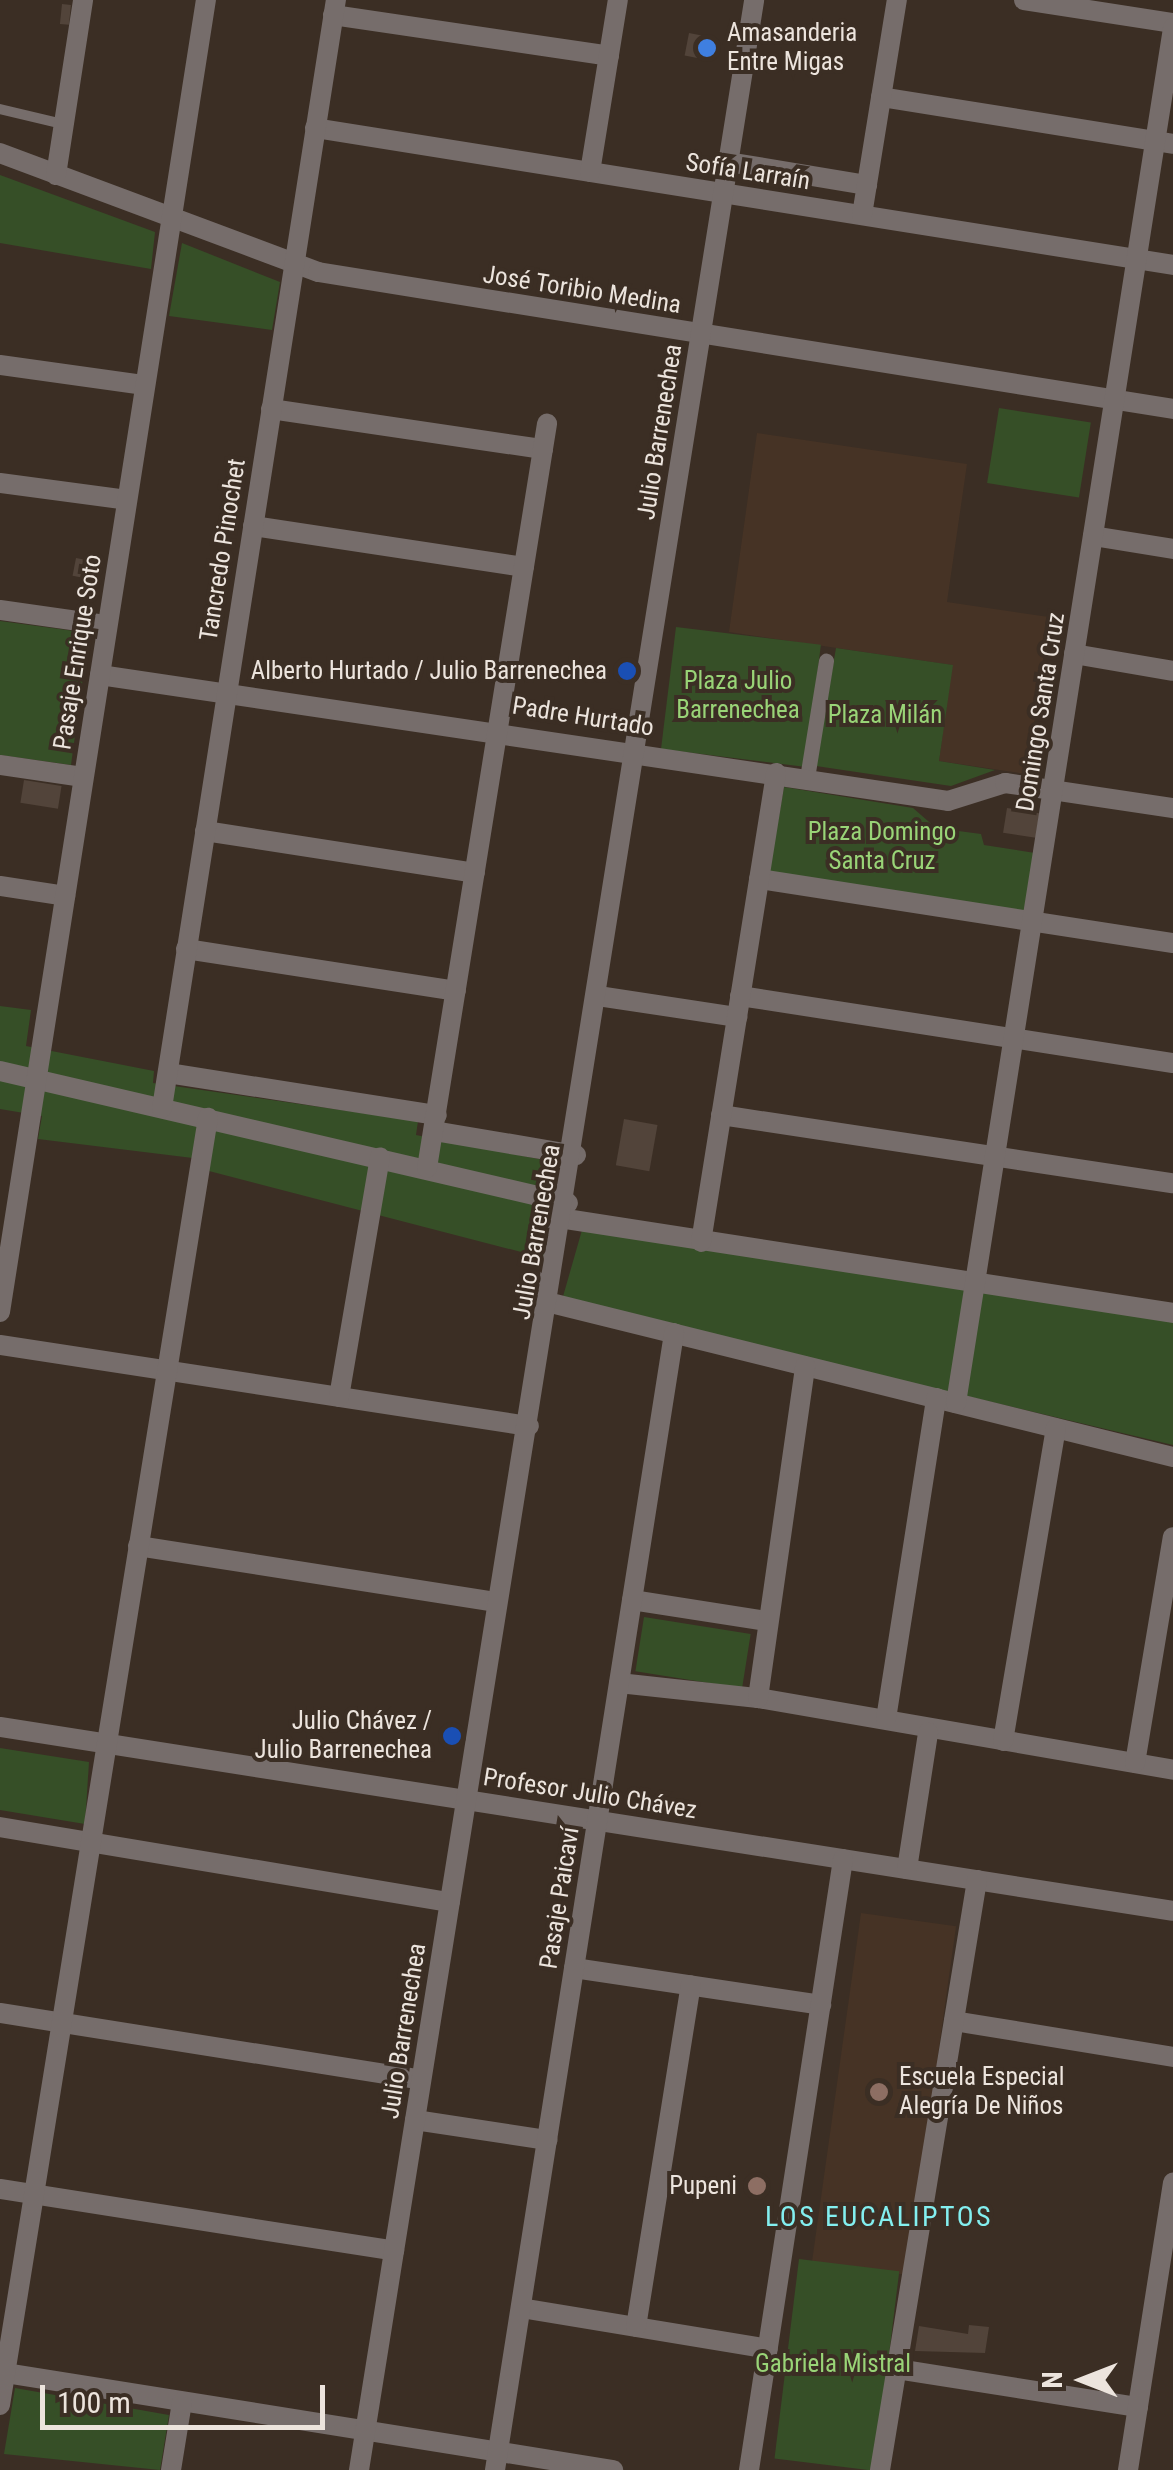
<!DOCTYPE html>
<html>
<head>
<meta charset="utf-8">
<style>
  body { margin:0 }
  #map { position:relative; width:1173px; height:2470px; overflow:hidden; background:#3b2e24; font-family:"Roboto Condensed",sans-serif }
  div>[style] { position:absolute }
  .built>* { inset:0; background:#463325; transform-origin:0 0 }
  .green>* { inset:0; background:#364f27; transform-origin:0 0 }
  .building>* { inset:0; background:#52443a; transform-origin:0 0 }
  .service>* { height:10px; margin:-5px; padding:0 5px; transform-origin:5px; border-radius:5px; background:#766d6b }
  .pedestrian>* { height:15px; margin:-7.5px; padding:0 7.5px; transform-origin:7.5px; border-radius:7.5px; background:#766d6b }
  .minor>* { height:20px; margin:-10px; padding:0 10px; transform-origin:10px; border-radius:10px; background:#766d6b }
  .tertiary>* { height:20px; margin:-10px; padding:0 10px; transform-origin:10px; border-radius:10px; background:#766d6b }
  .dots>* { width:28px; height:28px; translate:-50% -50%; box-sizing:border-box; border:5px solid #3b2e24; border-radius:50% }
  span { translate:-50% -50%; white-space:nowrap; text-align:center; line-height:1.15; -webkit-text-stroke:8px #3b2e24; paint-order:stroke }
  .poi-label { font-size:25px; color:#ece4dd }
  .left { translate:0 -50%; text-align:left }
  .right { translate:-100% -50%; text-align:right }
  .street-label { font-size:25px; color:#ece4dd }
  .park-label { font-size:25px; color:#99d477 }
  .neighbourhood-label { font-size:28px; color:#83eff0; letter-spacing:2.5px }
  .north { position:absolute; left:1033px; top:2330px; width:100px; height:100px; -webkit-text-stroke:8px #3b2e24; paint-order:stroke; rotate:270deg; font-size:28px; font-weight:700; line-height:40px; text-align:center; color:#ece4dd }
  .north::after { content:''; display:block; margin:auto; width:35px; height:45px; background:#ece4dd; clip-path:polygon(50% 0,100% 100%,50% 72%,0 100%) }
  .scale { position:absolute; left:40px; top:2385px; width:285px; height:45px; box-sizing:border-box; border:5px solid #ece4dd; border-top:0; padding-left:12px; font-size:30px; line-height:35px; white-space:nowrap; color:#ece4dd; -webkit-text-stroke:8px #3b2e24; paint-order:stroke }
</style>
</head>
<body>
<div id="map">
  <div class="built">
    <i style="clip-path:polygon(757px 433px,967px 464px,947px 602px,1049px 617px,1027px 774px,939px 761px,952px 665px,729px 632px)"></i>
    <i style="left:861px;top:1913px;width:96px;height:352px;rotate:8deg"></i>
  </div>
  <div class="green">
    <i style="clip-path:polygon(0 175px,155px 232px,151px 269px,0 243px)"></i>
    <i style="clip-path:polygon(182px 243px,280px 282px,272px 330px,169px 316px)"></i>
    <i style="left:999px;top:408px;width:93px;height:76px;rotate:9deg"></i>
    <i style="clip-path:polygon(0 621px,89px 633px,71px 765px,0 755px)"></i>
    <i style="left:676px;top:627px;width:146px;height:123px;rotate:7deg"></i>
    <i style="clip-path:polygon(836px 648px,953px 665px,939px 761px,995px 770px,951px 786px,816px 766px)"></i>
    <i style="clip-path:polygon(784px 787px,913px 808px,936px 828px,981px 834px,984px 845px,1035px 853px,1026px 916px,769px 873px)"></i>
    <i style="clip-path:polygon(0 1006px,31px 1010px,26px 1046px,154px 1071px,153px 1083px,418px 1121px,416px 1135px,564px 1164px,548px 1259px,209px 1171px,209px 1160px,38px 1139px,42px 1116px,0 1109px)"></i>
    <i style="clip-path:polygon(582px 1230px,1173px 1316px,1173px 1445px,562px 1300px)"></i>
    <i style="left:644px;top:1617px;width:108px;height:55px;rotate:9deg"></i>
    <i style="clip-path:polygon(0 1748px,89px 1762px,85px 1824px,0 1810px)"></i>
    <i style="left:799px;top:2259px;width:101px;height:201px;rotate:7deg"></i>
    <i style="clip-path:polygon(15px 2388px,169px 2415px,160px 2470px,4px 2454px)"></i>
  </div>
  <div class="building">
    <i style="left:62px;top:4px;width:9px;height:20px;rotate:6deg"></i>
    <i style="left:689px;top:33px;width:26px;height:23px;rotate:11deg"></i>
    <i style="left:76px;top:558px;width:20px;height:18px;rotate:11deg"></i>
    <i style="left:24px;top:780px;width:38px;height:23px;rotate:9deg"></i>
    <i style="left:1007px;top:808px;width:33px;height:25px;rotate:9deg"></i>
    <i style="left:624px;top:1119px;width:34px;height:47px;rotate:10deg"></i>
    <i style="clip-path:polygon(969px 2325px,989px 2327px,985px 2353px,915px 2351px,919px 2326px,968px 2334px)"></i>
  </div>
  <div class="service">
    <i style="left:0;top:109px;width:65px;rotate:13.4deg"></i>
  </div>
  <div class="pedestrian">
    <i style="left:807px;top:778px;width:119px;rotate:-80.8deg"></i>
  </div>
  <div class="minor">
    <i style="left:1024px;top:0;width:151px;rotate:8.8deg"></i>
    <i style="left:333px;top:15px;width:279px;rotate:8.4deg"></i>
    <i style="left:881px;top:97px;width:296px;rotate:9.1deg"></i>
    <i style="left:315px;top:128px;width:869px;rotate:9.07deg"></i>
    <i style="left:0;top:153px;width:340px;rotate:20.5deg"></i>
    <i style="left:318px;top:272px;width:866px;rotate:9.1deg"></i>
    <i style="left:728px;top:162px;width:141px;rotate:9.4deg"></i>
    <i style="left:590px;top:172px;width:174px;rotate:-80.8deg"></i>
    <i style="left:56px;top:175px;width:177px;rotate:-81.2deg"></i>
    <i style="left:862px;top:215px;width:218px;rotate:-80.8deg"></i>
    <i style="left:0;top:365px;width:146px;rotate:7.9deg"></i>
    <i style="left:271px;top:409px;width:275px;rotate:8.4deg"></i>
    <i style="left:0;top:483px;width:128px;rotate:7.6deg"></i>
    <i style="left:253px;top:526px;width:274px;rotate:8.6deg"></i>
    <i style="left:1093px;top:536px;width:81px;rotate:9.2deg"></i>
    <i style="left:0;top:610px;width:108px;rotate:8deg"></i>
    <i style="left:1074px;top:654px;width:100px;rotate:9.7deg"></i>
    <i style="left:100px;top:675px;width:857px;rotate:8.45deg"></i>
    <i style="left:948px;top:801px;width:60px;rotate:-17.5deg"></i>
    <i style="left:1005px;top:783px;width:170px;rotate:8.5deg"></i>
    <i style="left:0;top:765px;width:84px;rotate:8.2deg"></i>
    <i style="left:205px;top:831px;width:273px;rotate:8.8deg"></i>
    <i style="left:759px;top:879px;width:419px;rotate:8.8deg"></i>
    <i style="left:0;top:886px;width:66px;rotate:8.7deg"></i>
    <i style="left:186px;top:949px;width:273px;rotate:8.8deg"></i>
    <i style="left:598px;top:996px;width:141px;rotate:8.6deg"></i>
    <i style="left:740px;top:996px;width:438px;rotate:8.8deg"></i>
    <i style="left:0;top:1071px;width:583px;rotate:13.08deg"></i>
    <i style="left:168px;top:1073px;width:272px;rotate:8.9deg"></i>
    <i style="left:162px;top:1108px;width:1122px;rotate:-81.08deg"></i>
    <i style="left:721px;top:1115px;width:457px;rotate:8.6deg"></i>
    <i style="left:434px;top:1131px;width:144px;rotate:9.6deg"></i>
    <i style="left:427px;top:1168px;width:754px;rotate:-80.84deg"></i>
    <i style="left:566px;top:1219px;width:614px;rotate:8.8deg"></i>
    <i style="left:701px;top:1242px;width:475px;rotate:-80.9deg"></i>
    <i style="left:551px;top:1303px;width:641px;rotate:13.91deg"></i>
    <i style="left:0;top:1312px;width:1328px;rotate:-81.08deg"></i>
    <i style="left:0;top:1345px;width:535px;rotate:8.71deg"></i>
    <i style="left:339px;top:1397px;width:243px;rotate:-80.3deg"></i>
    <i style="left:956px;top:1403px;width:1392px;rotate:-81.03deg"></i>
    <i style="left:138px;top:1546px;width:363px;rotate:8.9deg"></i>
    <i style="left:632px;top:1600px;width:136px;rotate:8.9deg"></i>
    <i style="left:619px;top:1683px;width:140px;rotate:6.2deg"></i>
    <i style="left:758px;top:1698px;width:421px;rotate:9.8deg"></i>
    <i style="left:758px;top:1698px;width:335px;rotate:-81.9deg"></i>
    <i style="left:886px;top:1719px;width:325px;rotate:-81.1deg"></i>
    <i style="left:0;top:1727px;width:1187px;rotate:8.91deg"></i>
    <i style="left:1003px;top:1741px;width:317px;rotate:-80.4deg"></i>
    <i style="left:1135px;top:1763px;width:229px;rotate:-80.5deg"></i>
    <i style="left:0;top:1827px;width:456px;rotate:9.5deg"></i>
    <i style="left:907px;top:1869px;width:138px;rotate:-81.2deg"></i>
    <i style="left:574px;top:1968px;width:250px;rotate:8.5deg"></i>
    <i style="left:0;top:2013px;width:426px;rotate:9deg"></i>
    <i style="left:954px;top:2021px;width:222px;rotate:9.3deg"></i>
    <i style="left:415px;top:2120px;width:134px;rotate:8.6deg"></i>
    <i style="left:0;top:2189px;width:399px;rotate:8.9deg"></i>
    <i style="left:521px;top:2308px;width:250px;rotate:9.4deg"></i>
    <i style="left:636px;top:2327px;width:346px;rotate:-80.9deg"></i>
    <i style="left:897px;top:2369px;width:244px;rotate:9deg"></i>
    <i style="left:0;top:2372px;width:621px;rotate:9.08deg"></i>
    <i style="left:0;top:2405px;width:1304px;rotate:-80.82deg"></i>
    <i style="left:171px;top:2470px;width:69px;rotate:-80.8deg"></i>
    <i style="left:495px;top:2470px;width:1151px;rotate:-81.05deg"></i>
    <i style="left:749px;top:2470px;width:618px;rotate:-81.25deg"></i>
    <i style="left:880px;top:2470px;width:598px;rotate:-80.66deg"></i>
    <i style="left:1128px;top:2470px;width:291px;rotate:-81.1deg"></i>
  </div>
  <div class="tertiary">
    <i style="left:359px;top:2470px;width:2501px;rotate:-80.91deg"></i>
  </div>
  <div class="dots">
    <i style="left:707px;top:48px;background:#3f7fe0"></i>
    <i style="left:627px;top:671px;background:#1a4fb4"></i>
    <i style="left:452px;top:1736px;background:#1a4fb4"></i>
    <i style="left:879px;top:2092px;background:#8d6e63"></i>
    <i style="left:757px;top:2186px;background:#8d6e63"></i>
  </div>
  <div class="poi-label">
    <span class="left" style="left:727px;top:48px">Amasanderia<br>Entre Migas</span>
    <span class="right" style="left:607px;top:671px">Alberto Hurtado / Julio Barrenechea</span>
    <span class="right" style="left:432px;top:1736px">Julio Chávez /<br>Julio Barrenechea</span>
    <span class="left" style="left:899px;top:2092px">Escuela Especial<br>Alegría De Niños</span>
    <span class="right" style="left:737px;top:2186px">Pupeni</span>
  </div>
  <div class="street-label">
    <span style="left:748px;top:172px;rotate:9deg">Sofía Larraín</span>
    <span style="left:582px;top:290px;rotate:9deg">José Toribio Medina</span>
    <span style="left:660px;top:432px;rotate:-81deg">Julio Barrenechea</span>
    <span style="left:223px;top:550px;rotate:-81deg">Tancredo Pinochet</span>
    <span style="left:78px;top:652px;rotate:-81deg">Pasaje Enrique Soto</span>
    <span style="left:1041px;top:712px;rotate:-81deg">Domingo Santa Cruz</span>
    <span style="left:583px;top:717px;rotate:9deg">Padre Hurtado</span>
    <span style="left:537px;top:1232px;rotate:-80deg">Julio Barrenechea</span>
    <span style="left:590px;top:1794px;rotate:9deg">Profesor Julio Chávez</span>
    <span style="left:560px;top:1898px;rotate:-81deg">Pasaje Paicaví</span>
    <span style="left:404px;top:2031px;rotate:-81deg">Julio Barrenechea</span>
  </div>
  <div class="park-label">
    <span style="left:738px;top:696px">Plaza Julio<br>Barrenechea</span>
    <span style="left:885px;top:715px">Plaza Milán</span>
    <span style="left:882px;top:847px">Plaza Domingo<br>Santa Cruz</span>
    <span style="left:833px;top:2364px">Gabriela Mistral</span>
  </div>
  <div class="neighbourhood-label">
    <span style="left:879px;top:2217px">LOS EUCALIPTOS</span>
  </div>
  <div class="north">N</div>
  <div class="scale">100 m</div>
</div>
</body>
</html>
